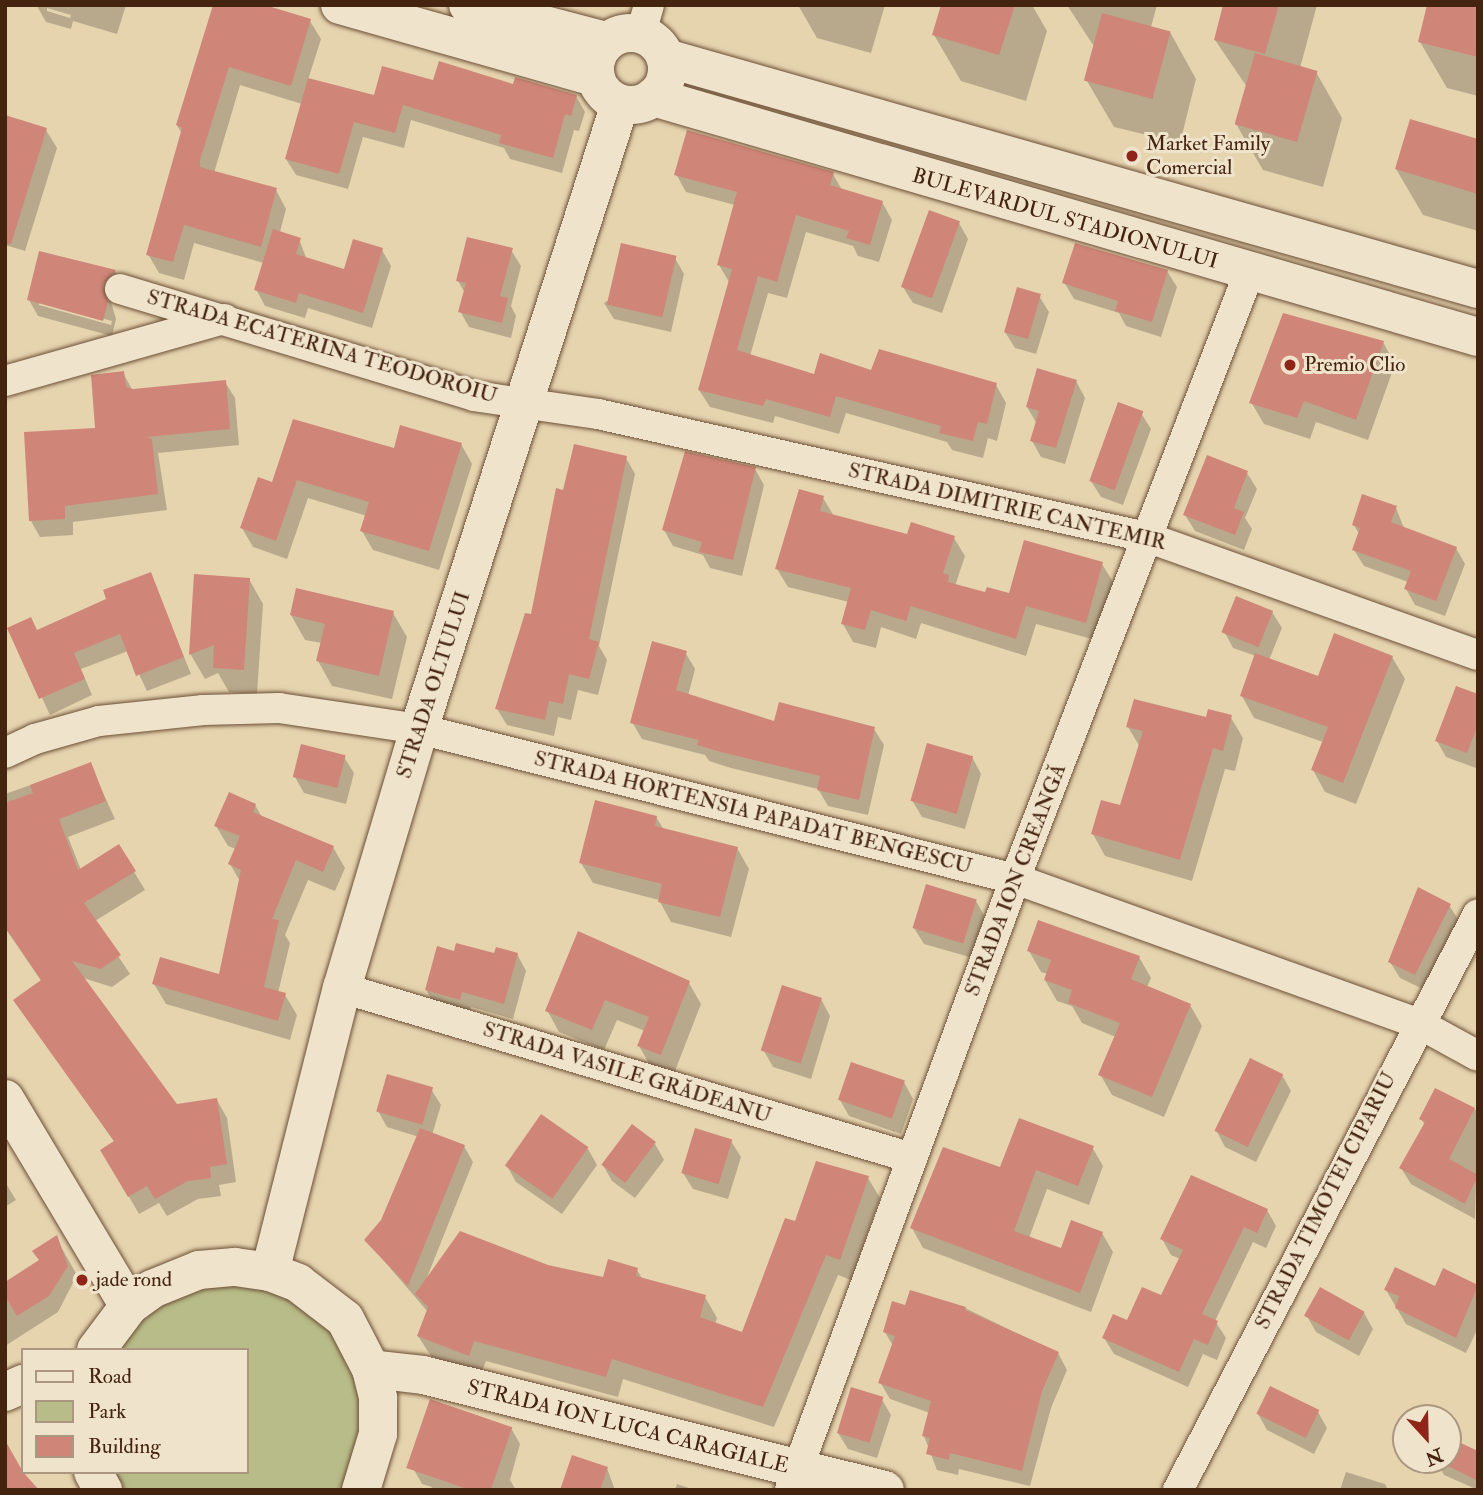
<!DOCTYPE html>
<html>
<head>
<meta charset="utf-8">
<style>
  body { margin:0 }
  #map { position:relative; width:1483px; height:1495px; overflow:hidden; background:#e6d4af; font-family:"IM FELL Double Pica",serif }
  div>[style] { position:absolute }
  .green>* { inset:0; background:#b8bc88 }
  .shadow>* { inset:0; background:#0003 }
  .building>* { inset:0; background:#cf8678; transform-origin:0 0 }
  .roads { filter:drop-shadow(0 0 2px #6c4f37) drop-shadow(0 0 2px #6c4f37) }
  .street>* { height:30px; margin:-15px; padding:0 15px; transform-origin:15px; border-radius:15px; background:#efe3cb }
  .secondary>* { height:38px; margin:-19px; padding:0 19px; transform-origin:19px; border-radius:19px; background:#efe3cb }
  .secondary>.ring { margin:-19px; padding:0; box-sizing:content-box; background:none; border:38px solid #efe3cb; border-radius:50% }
  .dots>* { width:19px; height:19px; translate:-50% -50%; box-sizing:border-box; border:4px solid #efe3cb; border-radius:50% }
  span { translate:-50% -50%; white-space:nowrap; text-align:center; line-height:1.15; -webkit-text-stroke:6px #efe3cb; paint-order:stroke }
  .poi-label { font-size:21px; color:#44230f }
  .left { translate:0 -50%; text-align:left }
  .street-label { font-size:21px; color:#44230f }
  .frame { position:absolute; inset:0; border:7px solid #44230f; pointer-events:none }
  .legend { position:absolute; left:21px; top:1348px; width:228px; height:126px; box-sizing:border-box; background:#efe3cb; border:2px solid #ab9680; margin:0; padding:9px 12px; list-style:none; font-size:21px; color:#44230f }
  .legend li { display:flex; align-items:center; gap:14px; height:35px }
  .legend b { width:35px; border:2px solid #ab9680 }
  .north { position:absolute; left:1392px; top:1404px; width:70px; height:70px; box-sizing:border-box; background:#efe3cb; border:2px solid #ab9680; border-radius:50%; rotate:158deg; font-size:19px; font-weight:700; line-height:28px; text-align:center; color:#44230f }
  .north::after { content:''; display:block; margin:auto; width:24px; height:32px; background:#8f2418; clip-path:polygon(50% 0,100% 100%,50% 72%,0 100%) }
</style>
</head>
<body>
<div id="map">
  <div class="green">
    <i style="clip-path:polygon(270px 1272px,360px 1343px,361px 1490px,103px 1490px,93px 1472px,247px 1472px,247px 1350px,96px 1350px,129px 1306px)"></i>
  </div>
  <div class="shadow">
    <i style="clip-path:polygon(evenodd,126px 5px,117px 34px,73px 21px,71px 29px,46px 22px,37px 6px,126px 5px,47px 8px,71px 15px,70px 18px,47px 11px,47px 8px)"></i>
    <i style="clip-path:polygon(215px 5px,310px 21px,321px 39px,308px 80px,375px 98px,434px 82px,514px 86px,576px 96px,585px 112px,579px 131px,574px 130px,562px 173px,510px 159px,504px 148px,411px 120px,404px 148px,363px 137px,348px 189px,296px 175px,286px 159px,302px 104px,240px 85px,214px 173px,276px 190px,286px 209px,280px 232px,299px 239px,307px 260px,345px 271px,382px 250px,391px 266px,372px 328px,308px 308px,305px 318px,265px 306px,256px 289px,264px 263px,194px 243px,184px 280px,159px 273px,148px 254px,182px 134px,177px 125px)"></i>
    <i style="clip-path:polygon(798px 5px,885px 5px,871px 53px,817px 38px)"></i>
    <i style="clip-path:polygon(943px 5px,1032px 5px,1047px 31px,1026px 101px,961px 81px,934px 35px)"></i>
    <i style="clip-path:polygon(1067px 5px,1157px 5px,1151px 27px,1170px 32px,1196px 79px,1180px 143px,1114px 127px,1087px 81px,1095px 48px)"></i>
    <i style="clip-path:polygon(1225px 5px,1317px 5px,1300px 68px,1316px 72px,1342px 118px,1323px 187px,1263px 170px,1236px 124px,1247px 87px,1215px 40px)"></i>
    <i style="clip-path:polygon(1478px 5px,1478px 96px,1447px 88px,1420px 42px)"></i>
    <i style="clip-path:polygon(46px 130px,57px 148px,25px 251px,5px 245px,5px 135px)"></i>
    <i style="clip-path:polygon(1478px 141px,1478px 231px,1423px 215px,1396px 169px)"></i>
    <i style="clip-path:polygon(676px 174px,833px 174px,842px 190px,882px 202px,892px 220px,879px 262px,858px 256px,853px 246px,806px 232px,787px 298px,768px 293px,750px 356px,816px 376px,996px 385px,1006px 403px,997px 441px,988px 438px,983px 458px,952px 450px,947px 442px,846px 413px,839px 434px,775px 416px,773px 423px,710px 407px,699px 390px,729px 282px,719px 265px,735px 205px,686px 192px)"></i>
    <i style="clip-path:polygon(959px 223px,968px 239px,942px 313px,913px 303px,903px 287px)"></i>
    <i style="clip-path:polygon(511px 250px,521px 266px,511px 306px,516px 316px,511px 338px,469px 327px,460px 311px,465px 293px,458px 281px)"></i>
    <i style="clip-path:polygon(675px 258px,684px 274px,671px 332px,614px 319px,604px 303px)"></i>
    <i style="clip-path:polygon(evenodd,115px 271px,124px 287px,111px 302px,116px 319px,112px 336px,38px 316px,29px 300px,115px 271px,39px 302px,112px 321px,111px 325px,39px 305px,39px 302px)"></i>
    <i style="clip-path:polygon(1167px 271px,1177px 287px,1161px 337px,1126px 326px,1119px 313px,1074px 299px,1064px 282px)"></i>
    <i style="clip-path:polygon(1039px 296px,1049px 312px,1036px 354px,1015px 348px,1005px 332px)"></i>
    <i style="clip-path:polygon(1383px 342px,1395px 364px,1368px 440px,1316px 422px,1310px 439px,1264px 424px,1251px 402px)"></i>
    <i style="clip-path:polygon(123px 373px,133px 391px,225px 382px,235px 398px,239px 445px,158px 453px,167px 510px,73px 522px,73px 535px,40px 537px,31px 521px,97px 429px)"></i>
    <i style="clip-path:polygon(1076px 381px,1085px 398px,1065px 464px,1041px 457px,1032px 441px,1037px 424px,1027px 407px)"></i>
    <i style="clip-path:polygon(1141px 413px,1151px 429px,1123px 505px,1101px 497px,1091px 481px)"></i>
    <i style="clip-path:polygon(461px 444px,472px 464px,439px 570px,373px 550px,362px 531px,367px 516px,308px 498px,287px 559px,253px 547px,242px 528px,273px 484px,395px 450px)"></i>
    <i style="clip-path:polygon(626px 458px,635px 474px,599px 646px,607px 660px,598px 695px,578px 690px,571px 720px,558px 717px,554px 736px,507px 725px,497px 709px,532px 616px,565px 492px)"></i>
    <i style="clip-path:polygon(755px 469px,764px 485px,742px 576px,710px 568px,703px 555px,673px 546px,664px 530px)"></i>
    <i style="clip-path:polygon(1247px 473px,1257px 489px,1245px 518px,1252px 529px,1244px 550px,1195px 531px,1185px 515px)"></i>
    <i style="clip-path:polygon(823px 498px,834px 516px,908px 536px,954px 538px,965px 556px,955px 586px,987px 594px,1010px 596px,1102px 564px,1113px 582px,1096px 640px,1036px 624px,1026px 656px,921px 623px,916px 639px,881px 627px,876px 648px,853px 642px,843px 624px,849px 602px,788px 587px,777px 569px)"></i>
    <i style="clip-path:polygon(1396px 508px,1404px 528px,1456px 548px,1465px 564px,1445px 616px,1415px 605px,1406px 589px,1408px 582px,1364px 566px,1354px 550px,1360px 535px,1353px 524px)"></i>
    <i style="clip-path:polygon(150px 574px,191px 674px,147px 691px,128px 651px,81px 669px,92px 695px,50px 715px,9px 628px,37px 632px,108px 600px)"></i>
    <i style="clip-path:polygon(196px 576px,249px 579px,263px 604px,257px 694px,229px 692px,218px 673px,205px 679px,191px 655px)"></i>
    <i style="clip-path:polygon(1272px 612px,1282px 628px,1269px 660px,1319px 678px,1392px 657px,1405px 679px,1356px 804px,1325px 792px,1313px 770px,1323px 742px,1254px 718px,1242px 696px,1256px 656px,1233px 648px,1224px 631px)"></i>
    <i style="clip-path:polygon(393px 613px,407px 637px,392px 699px,332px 686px,318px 661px,322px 643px,305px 640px,291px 615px)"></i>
    <i style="clip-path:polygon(685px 652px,695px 669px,688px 696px,775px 723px,874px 729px,884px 745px,868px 815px,828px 806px,818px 789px,731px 768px,709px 761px,705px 755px,642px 739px,632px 722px)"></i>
    <i style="clip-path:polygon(1478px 696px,1478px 765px,1476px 768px,1446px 757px,1437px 741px)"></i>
    <i style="clip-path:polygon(1230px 716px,1243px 738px,1235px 771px,1225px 769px,1192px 881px,1105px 856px,1093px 834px,1121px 808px,1140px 747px,1128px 727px)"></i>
    <i style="clip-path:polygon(344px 757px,354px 773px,346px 804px,304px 793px,295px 777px)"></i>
    <i style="clip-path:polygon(972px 757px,981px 774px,965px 829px,922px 817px,912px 800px)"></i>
    <i style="clip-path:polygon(90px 764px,115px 819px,68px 837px,81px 870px,119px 847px,145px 890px,95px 921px,130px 974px,112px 987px,83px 978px,177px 1106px,217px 1100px,227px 1118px,236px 1182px,219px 1185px,221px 1196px,198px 1199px,167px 1216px,159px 1203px,139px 1214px,102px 1150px,115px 1143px,16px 1001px,42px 982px,5px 928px,5px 794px)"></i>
    <i style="clip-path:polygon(255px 805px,262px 817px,333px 847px,345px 868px,335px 891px,308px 880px,285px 935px,290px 943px,278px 993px,285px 995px,297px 1015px,290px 1040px,166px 1004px,154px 984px,221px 976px,241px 883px,230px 864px,236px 849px,228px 846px,216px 826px)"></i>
    <i style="clip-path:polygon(656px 817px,664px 830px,737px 848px,749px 869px,731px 937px,671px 922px,659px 900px,593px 883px,581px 863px)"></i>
    <i style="clip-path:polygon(976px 901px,985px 917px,973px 958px,924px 944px,914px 928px)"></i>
    <i style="clip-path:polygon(1449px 905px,1459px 921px,1425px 990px,1400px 978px,1390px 962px)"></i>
    <i style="clip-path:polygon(1029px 951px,1139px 957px,1151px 978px,1147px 987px,1190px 1005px,1202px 1026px,1164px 1117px,1112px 1095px,1100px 1074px,1116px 1037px,1082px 1023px,1072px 1006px,1057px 1001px,1045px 980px,1048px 974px,1041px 972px)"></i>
    <i style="clip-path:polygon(456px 953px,517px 954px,526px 971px,513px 1019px,471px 1007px,469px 1016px,436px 1006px,426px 990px)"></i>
    <i style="clip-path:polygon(689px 983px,701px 1004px,673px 1076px,651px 1067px,639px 1046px,645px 1031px,617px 1020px,604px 1050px,559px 1032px,547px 1010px)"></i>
    <i style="clip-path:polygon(821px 999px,830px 1016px,811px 1079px,773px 1067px,764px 1051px)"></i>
    <i style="clip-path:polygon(1282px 1075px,1291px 1091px,1256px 1162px,1225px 1147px,1216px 1130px)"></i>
    <i style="clip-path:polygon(904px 1082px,913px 1099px,901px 1134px,849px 1116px,840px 1100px)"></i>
    <i style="clip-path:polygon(431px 1089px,441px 1105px,432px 1135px,464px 1146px,473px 1162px,426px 1280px,548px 1266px,604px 1279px,637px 1270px,643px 1280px,705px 1297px,717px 1318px,715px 1324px,743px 1335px,796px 1223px,868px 1178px,880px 1198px,851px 1280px,838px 1275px,774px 1427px,623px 1379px,618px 1397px,486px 1361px,480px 1376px,431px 1356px,418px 1336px,428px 1312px,366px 1240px,382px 1221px,419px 1137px,387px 1127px,378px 1111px)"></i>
    <i style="clip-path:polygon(1436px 1090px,1478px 1111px,1475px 1219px,1411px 1184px,1401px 1168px,1425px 1125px,1421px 1119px)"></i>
    <i style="clip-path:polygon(731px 1141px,741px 1157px,728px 1199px,693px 1189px,683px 1173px)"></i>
    <i style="clip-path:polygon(655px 1144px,664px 1160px,635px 1198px,612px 1181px,603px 1165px)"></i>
    <i style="clip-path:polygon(1092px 1147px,1103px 1166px,1089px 1205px,1047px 1189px,1029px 1238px,1062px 1250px,1102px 1233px,1113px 1252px,1091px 1312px,923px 1248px,912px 1228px,1001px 1169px)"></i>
    <i style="clip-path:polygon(588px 1149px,597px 1165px,562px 1214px,516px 1182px,507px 1166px)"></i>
    <i style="clip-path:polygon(5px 1182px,16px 1200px,5px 1207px)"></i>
    <i style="clip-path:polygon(1267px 1210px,1276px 1226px,1266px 1248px,1253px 1242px,1215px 1321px,1226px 1338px,1217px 1360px,1203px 1354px,1188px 1387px,1114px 1354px,1104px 1338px,1161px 1297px,1180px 1259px,1171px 1255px,1162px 1239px)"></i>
    <i style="clip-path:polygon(56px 1238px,77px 1275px,58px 1312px,5px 1346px,5px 1284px,40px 1261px)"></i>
    <i style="clip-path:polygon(1444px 1270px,1478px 1287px,1478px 1328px,1466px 1353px,1406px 1324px,1386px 1290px,1435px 1288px)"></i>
    <i style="clip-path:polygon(965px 1308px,1058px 1353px,1067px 1370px,1051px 1408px,1030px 1486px,959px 1469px,958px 1475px,937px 1470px,924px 1436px,930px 1413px,890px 1399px,880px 1382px,893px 1346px,885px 1332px)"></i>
    <i style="clip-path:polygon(1364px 1313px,1373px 1329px,1359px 1356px,1316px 1332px,1307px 1316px)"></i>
    <i style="clip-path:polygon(881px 1398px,891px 1415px,877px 1458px,848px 1449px,838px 1433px)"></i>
    <i style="clip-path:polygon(1318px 1412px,1327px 1428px,1314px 1454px,1267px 1430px,1258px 1414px)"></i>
    <i style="clip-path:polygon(511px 1428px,520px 1444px,510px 1480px,516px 1490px,430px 1490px,432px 1487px,422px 1484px,413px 1468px)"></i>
    <i style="clip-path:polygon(1448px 1439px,1478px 1453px,1478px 1490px,1444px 1475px,1436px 1460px,1448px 1460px)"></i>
    <i style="clip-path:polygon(607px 1468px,615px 1490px,562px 1490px)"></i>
    <i style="clip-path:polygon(1346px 1472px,1385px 1484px,1388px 1490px,1340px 1490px)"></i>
    <i style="clip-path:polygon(677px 1484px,695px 1490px,675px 1490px)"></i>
  </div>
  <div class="building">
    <i style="clip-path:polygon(213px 5px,265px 5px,311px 19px,291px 86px,229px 67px,200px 160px,200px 167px,277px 188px,261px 247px,184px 225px,173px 262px,146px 255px,182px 128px,176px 125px)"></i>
    <i style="clip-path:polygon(941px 5px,1015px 5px,999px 55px,932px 35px)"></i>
    <i style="clip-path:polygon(1223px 5px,1279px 5px,1265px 54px,1214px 40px)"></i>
    <i style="clip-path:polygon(1427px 5px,1478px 5px,1478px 57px,1418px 42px)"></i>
    <i style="left:1102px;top:13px;width:71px;height:70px;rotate:15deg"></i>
    <i style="left:1255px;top:53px;width:65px;height:74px;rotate:16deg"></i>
    <i style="clip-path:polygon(439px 61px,513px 84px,515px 77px,577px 95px,571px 116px,565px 114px,553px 158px,499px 143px,501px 135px,403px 105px,395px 133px,354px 122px,339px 174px,285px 159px,308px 78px,374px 95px,382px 66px,433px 80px)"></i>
    <i style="clip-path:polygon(5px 115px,47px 128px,11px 244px,5px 244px)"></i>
    <i style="clip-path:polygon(1410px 119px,1478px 139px,1478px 194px,1395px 169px)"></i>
    <i style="clip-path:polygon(687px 130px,834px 172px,830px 185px,883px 201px,870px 245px,846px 238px,849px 231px,796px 215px,777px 282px,758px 276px,737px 350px,814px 374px,820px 353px,871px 370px,879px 349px,997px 383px,987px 424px,978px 422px,973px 441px,939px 433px,941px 426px,836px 396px,830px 417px,766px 399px,763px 406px,698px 390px,732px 269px,717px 265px,737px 192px,674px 175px)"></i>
    <i style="left:929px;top:210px;width:33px;height:82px;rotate:20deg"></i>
    <i style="clip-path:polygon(273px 229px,301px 238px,296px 254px,344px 269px,353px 239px,383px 248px,363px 313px,299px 293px,296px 303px,254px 290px)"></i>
    <i style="clip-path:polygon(467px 237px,513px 248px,500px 296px,508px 298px,502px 323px,458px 312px,466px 283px,456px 281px)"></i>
    <i style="left:621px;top:243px;width:57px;height:63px;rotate:13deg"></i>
    <i style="clip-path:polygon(1075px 243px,1168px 270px,1152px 322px,1115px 311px,1118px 301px,1062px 283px)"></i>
    <i style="clip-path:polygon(39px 251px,116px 270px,103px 285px,108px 302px,103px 321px,27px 300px)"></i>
    <i style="left:1017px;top:287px;width:25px;height:47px;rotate:16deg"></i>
    <i style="clip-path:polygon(1283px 313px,1384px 341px,1356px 420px,1304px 401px,1297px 418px,1249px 403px)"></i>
    <i style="clip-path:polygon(1037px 368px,1077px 380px,1056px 448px,1030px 441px,1039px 411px,1026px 407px)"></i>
    <i style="clip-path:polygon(124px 371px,126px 387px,133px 389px,226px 380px,230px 429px,147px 437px,152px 439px,158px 494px,65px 506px,65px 519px,29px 521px,24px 432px,95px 428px,91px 375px)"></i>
    <i style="left:1118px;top:402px;width:27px;height:84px;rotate:20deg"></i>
    <i style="clip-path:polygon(293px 419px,394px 448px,400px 425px,462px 443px,429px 551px,360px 531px,369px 502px,297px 480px,276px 541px,240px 528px,258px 477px,272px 482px)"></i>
    <i style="clip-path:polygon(574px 444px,627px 456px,589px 639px,599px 642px,589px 679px,569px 674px,563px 704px,549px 701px,545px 720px,495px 709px,525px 613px,531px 614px,556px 488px,563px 490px)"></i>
    <i style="clip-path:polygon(685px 451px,756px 467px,733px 560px,699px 552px,702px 542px,662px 530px)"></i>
    <i style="clip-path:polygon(1207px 455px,1248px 471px,1234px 508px,1244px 512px,1235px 535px,1183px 515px)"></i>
    <i style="clip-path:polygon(799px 489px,824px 496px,820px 511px,907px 534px,911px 522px,955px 536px,943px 573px,949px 575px,948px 582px,985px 592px,987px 587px,1009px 593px,1024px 540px,1103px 562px,1086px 623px,1026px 606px,1016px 639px,911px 606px,906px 621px,871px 610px,865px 630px,841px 624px,851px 588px,775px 569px)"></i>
    <i style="clip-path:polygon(1362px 494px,1397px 506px,1391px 522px,1457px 547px,1436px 601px,1404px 589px,1411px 571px,1352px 550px,1360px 528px,1352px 525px)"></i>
    <i style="clip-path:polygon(151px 572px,184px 657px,136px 676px,120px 634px,74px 653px,85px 679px,39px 699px,7px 628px,31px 617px,37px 630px,106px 599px,103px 590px)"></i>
    <i style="clip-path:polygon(194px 574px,250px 578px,244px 670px,213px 668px,214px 645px,189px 655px)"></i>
    <i style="clip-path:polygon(296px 588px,394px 611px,379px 676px,316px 661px,325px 624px,290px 615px)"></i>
    <i style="left:1236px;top:596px;width:40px;height:39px;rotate:22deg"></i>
    <i style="clip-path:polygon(1334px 633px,1393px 656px,1343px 783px,1311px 770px,1328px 727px,1240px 696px,1255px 653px,1318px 676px)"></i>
    <i style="clip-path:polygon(652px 641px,687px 651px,676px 690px,774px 721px,779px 702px,875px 727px,859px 800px,817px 790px,820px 776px,721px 752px,697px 745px,699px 740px,630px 723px)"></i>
    <i style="clip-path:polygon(1456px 686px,1478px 694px,1478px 725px,1467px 753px,1435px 741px)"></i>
    <i style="clip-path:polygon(1134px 699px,1206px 717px,1208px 709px,1232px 715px,1223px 751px,1213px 748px,1180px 860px,1091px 834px,1101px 800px,1120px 805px,1143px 731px,1126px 727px)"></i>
    <i style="left:927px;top:743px;width:48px;height:60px;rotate:16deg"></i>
    <i style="left:301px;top:744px;width:46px;height:34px;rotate:14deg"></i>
    <i style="clip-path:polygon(91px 762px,106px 801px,59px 819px,78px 870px,119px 844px,136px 871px,84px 903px,121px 955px,101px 969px,72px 961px,177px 1104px,217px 1098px,227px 1164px,210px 1167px,211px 1178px,188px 1181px,155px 1199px,147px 1186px,128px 1197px,100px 1150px,114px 1141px,13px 1000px,41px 980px,5px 927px,5px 803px,33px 793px,30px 785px)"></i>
    <i style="clip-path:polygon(229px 792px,256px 804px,253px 812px,334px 846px,323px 872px,296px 860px,272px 919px,279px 920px,264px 987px,286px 993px,278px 1021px,152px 984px,160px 957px,219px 974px,241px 870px,228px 864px,240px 836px,214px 826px)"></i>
    <i style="clip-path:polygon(595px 800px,657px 816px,655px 826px,738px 847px,720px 917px,658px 902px,662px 884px,579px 863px)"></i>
    <i style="left:926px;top:884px;width:53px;height:46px;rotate:17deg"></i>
    <i style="clip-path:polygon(1418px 887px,1451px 904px,1415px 975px,1388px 962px)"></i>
    <i style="clip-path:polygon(1038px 920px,1140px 956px,1131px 979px,1191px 1004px,1152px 1097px,1098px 1075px,1120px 1023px,1068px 1003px,1072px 990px,1044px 980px,1051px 960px,1027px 951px)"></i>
    <i style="clip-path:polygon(578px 931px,690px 981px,661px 1055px,637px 1046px,649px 1017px,605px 1000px,592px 1030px,545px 1011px)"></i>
    <i style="clip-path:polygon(456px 943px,494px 953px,496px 947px,518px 953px,504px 1004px,462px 992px,460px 1000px,425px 990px,437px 946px,454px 951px)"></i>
    <i style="left:782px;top:985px;width:42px;height:69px;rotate:18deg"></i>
    <i style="left:1250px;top:1058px;width:37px;height:81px;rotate:26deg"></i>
    <i style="left:851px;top:1062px;width:57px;height:40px;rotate:19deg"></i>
    <i style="left:387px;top:1074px;width:48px;height:39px;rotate:16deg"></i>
    <i style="clip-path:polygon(1435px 1088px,1475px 1108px,1449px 1159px,1478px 1175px,1465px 1204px,1399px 1168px,1425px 1122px,1419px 1119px)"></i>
    <i style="left:541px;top:1114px;width:58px;height:63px;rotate:35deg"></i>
    <i style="clip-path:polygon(1019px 1118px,1094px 1146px,1078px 1186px,1036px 1170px,1014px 1231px,1061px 1248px,1071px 1220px,1103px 1232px,1080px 1293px,910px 1228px,943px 1147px,1000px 1167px)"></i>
    <i style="left:632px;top:1124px;width:30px;height:51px;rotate:37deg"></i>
    <i style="clip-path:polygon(420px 1128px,465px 1145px,408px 1286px,364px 1240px,381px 1220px)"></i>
    <i style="left:695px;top:1128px;width:39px;height:47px;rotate:17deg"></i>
    <i style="clip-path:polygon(816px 1161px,869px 1176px,840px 1260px,826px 1255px,763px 1407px,612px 1359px,606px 1377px,474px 1341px,469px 1356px,417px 1336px,428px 1307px,415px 1294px,460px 1231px,548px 1265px,603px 1277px,608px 1259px,638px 1268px,636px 1276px,706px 1295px,700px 1317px,742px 1332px,785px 1218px,795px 1221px)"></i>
    <i style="clip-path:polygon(1191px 1175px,1268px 1209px,1257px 1233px,1244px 1227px,1202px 1314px,1218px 1321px,1208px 1345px,1194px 1339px,1179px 1372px,1102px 1338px,1113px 1314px,1127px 1320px,1142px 1287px,1161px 1295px,1183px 1250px,1160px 1239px)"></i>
    <i style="clip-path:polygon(57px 1235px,68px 1266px,49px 1296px,17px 1316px,5px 1296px,5px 1282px,39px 1260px,32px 1251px)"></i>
    <i style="clip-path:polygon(1395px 1267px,1435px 1286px,1443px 1268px,1478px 1285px,1456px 1338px,1395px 1308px,1399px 1296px,1384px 1290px)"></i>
    <i style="left:1320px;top:1287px;width:51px;height:33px;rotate:29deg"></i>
    <i style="clip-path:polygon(910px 1290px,966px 1307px,965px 1310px,1059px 1352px,1042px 1391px,1022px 1471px,950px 1453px,949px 1460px,926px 1454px,930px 1438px,922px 1436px,931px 1401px,878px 1383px,895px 1336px,883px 1332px,892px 1301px,905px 1305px)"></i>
    <i style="left:1270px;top:1386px;width:55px;height:31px;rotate:26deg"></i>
    <i style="left:851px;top:1387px;width:34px;height:48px;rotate:17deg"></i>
    <i style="left:430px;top:1399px;width:87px;height:73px;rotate:19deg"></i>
    <i style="clip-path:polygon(1448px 1437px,1478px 1451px,1478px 1481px,1448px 1466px)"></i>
    <i style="clip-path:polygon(5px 1440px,23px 1472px,39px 1490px,5px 1490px)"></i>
    <i style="clip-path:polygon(572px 1455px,608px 1467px,600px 1490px,560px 1490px)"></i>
  </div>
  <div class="roads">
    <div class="street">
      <i style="left:641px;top:33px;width:29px;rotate:-74deg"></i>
      <i style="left:120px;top:289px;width:370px;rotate:16.8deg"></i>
      <i style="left:474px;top:396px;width:125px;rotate:8.3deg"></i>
      <i style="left:598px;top:414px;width:562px;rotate:12.65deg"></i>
      <i style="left:1146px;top:537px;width:352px;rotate:19.6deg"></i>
      <i style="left:5px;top:381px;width:228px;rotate:-15.8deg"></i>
      <i style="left:5px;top:753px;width:33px;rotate:-25deg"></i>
      <i style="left:35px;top:739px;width:66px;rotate:-15.7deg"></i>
      <i style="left:99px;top:721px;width:105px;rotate:-6deg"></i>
      <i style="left:203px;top:710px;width:76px;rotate:-1.5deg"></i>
      <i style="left:279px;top:708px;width:142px;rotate:8.5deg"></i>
      <i style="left:419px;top:729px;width:615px;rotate:14.13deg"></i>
      <i style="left:1015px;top:879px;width:428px;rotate:19.7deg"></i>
      <i style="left:1418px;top:1023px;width:68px;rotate:28.8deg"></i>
      <i style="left:342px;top:988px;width:595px;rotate:16.61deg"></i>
      <i style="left:790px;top:1490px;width:651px;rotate:-69.78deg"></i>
      <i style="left:1015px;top:879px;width:650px;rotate:-68.89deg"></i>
      <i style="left:1178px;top:1490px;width:649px;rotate:-62.49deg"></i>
    </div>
    <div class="secondary">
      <i style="left:340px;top:5px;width:265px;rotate:15.8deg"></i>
      <i style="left:468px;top:5px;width:143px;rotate:14.6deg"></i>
      <i class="ring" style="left:595px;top:33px;width:34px;height:34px"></i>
      <i style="left:666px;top:58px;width:844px;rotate:15.88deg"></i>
      <i style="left:653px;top:97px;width:859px;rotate:16.22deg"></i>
      <i style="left:5px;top:1099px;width:241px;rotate:59.1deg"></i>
      <i style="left:270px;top:1272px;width:293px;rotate:-75.8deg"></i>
      <i style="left:342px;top:988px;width:270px;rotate:-73.4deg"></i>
      <i style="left:419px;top:729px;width:657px;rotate:-72.17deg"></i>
      <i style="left:96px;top:1350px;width:55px;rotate:-53.1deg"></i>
      <i style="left:129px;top:1306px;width:29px;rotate:-36deg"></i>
      <i style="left:152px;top:1289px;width:51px;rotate:-22deg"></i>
      <i style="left:199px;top:1270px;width:36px;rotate:-5deg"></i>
      <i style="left:235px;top:1267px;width:35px;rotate:8deg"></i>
      <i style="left:270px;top:1272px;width:30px;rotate:21deg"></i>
      <i style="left:298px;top:1283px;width:59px;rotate:37.5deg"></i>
      <i style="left:345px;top:1319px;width:56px;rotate:62.5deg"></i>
      <i style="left:371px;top:1369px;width:30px;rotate:76deg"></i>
      <i style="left:378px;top:1398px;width:36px;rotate:90deg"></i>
      <i style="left:378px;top:1434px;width:59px;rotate:106.9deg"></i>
      <i style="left:371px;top:1369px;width:52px;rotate:6.6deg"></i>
      <i style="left:423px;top:1375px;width:476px;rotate:14deg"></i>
      <i style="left:5px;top:1392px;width:20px;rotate:-24deg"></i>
      <i style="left:93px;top:1472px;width:21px;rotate:61deg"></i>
    </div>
  </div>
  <div class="dots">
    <i style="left:1132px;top:156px;background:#8f2418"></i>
    <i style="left:1290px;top:365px;background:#8f2418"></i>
    <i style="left:82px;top:1280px;background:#8f2418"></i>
  </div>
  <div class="poi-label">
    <span class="left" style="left:1146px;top:156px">Market Family<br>Comercial</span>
    <span class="left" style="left:1304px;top:365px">Premio Clio</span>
    <span class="left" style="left:96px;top:1280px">jade rond</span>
  </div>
  <div class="street-label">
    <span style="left:1065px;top:219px;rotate:16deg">BULEVARDUL STADIONULUI</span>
    <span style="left:322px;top:347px;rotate:16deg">STRADA ECATERINA TEODOROIU</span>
    <span style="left:1007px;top:507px;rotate:13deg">STRADA DIMITRIE CANTEMIR</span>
    <span style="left:434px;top:685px;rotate:-72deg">STRADA OLTULUI</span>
    <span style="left:753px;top:813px;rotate:14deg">STRADA HORTENSIA PAPADAT BENGESCU</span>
    <span style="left:1016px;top:880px;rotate:-69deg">STRADA ION CREANGĂ</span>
    <span style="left:627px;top:1073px;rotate:17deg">STRADA VASILE GRĂDEANU</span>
    <span style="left:1326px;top:1201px;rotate:-63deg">STRADA TIMOTEI CIPARIU</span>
    <span style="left:628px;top:1427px;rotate:14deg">STRADA ION LUCA CARAGIALE</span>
  </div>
  <div class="frame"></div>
  <ul class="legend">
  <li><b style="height:9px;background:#efe3cb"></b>Road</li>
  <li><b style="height:19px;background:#b8bc88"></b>Park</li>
  <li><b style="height:19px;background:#cf8678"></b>Building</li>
  </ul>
  <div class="north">N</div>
</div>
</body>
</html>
